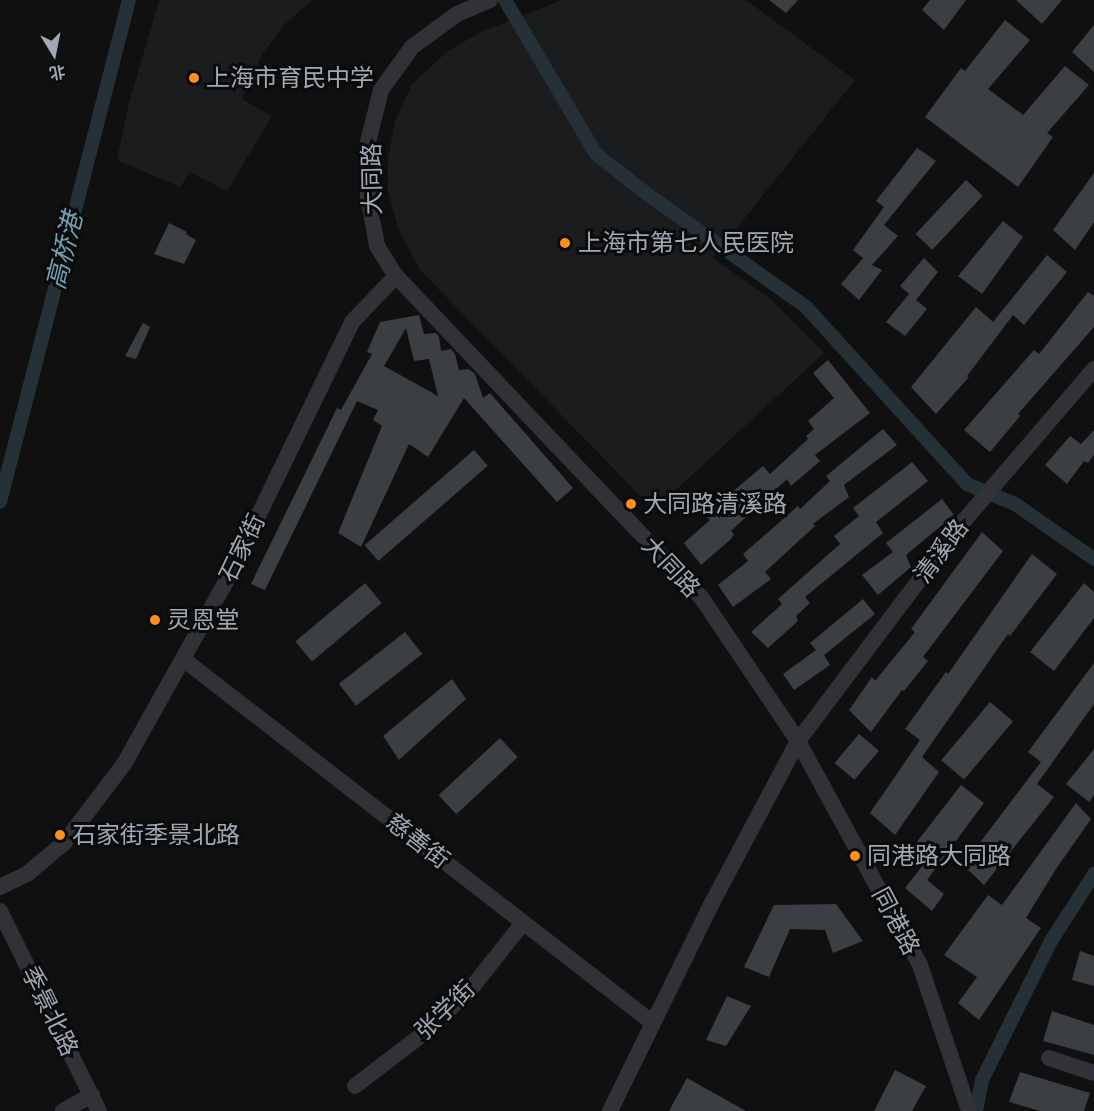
<!DOCTYPE html>
<html>
<head>
<meta charset="utf-8">
<style>
  body { margin:0 }
  #map { position:relative; width:1094px; height:1111px; overflow:hidden; background:#101011; font-family:Jost,"Noto Sans SC",sans-serif }
  div>[style] { position:absolute }
  .built>* { inset:0; background:#1b1c1e }
  .canal>* { height:14px; margin:-7px; padding:0 7px; transform-origin:7px; border-radius:7px; background:#253136 }
  .building>* { inset:0; background:#3b3e42; transform-origin:0 0 }
  .minor>* { height:16px; margin:-8px; padding:0 8px; transform-origin:8px; border-radius:8px; background:#303237 }
  .dots>* { width:16px; height:16px; translate:-50% -50%; box-sizing:border-box; border:3px solid #0b0b0c; border-radius:50% }
  span { translate:-50% -50%; white-space:nowrap; text-align:center; line-height:1.15; -webkit-text-stroke:6px #0b0b0c; paint-order:stroke }
  .poi-label { font-size:24px; color:#9fa9b4 }
  .left { translate:0 -50%; text-align:left }
  .street-label { font-size:24px; color:#9fa9b4 }
  .water-label { font-size:26px; color:#729fb3; font-style:italic }
  .north { position:absolute; left:24px; top:24px; width:60px; height:60px; -webkit-text-stroke:4px #0b0b0c; paint-order:stroke; rotate:170deg; font-size:16px; font-weight:700; line-height:24px; text-align:center; color:#9fa9b4 }
  .north::after { content:''; display:block; margin:auto; width:21px; height:27px; background:#9fa9b4; clip-path:polygon(50% 0,100% 100%,50% 72%,0 100%) }
</style>
</head>
<body>
<div id="map">
  <div class="built">
    <i style="clip-path:polygon(159px 0,312px 0,284px 25px,261px 56px,242px 99px,272px 116px,227px 191px,190px 172px,180px 187px,117px 160px,128px 107px)"></i>
    <i style="clip-path:polygon(562px 0,746px 0,855px 80px,713px 258px,768px 297px,824px 353px,654px 510px,420px 270px,398px 228px,388px 191px,388px 159px,395px 121px,412px 84px,448px 51px,483px 31px)"></i>
  </div>
  <div class="canal">
    <i style="left:505px;top:0;width:179px;rotate:59.4deg"></i>
    <i style="left:596px;top:154px;width:60px;rotate:38.2deg"></i>
    <i style="left:643px;top:191px;width:200px;rotate:35.4deg"></i>
    <i style="left:806px;top:307px;width:239px;rotate:47.7deg"></i>
    <i style="left:967px;top:484px;width:52px;rotate:22.6deg"></i>
    <i style="left:1015px;top:504px;width:96px;rotate:34.8deg"></i>
    <i style="left:0;top:502px;width:518px;rotate:-75.59deg"></i>
    <i style="left:976px;top:1111px;width:32px;rotate:-79deg"></i>
    <i style="left:982px;top:1080px;width:155px;rotate:-63.6deg"></i>
    <i style="left:1051px;top:941px;width:80px;rotate:-57.3deg"></i>
  </div>
  <div class="building">
    <i style="clip-path:polygon(769px 0,798px 0,786px 13px)"></i>
    <i style="clip-path:polygon(930px 0,966px 0,944px 30px,922px 10px)"></i>
    <i style="clip-path:polygon(1016px 0,1062px 0,1042px 24px)"></i>
    <i style="clip-path:polygon(1005px 20px,1030px 40px,988px 89px,1023px 115px,1065px 66px,1089px 85px,1047px 133px,1053px 137px,1018px 187px,925px 117px,961px 68px,965px 71px)"></i>
    <i style="clip-path:polygon(1094px 25px,1094px 72px,1072px 52px)"></i>
    <i style="clip-path:polygon(917px 148px,936px 161px,884px 225px,898px 236px,872px 265px,882px 270px,859px 300px,841px 284px,863px 258px,853px 250px,884px 207px,876px 201px)"></i>
    <i style="clip-path:polygon(1094px 173px,1094px 222px,1075px 250px,1053px 230px)"></i>
    <i style="left:966px;top:180px;width:23px;height:74px;rotate:43deg"></i>
    <i style="clip-path:polygon(1003px 221px,1023px 237px,982px 294px,958px 276px)"></i>
    <i style="clip-path:polygon(169px 223px,187px 232px,186px 234px,196px 240px,184px 264px,154px 254px)"></i>
    <i style="clip-path:polygon(1047px 255px,1067px 272px,1024px 325px,1013px 315px,967px 376px,969px 377px,936px 414px,911px 387px,976px 307px,993px 322px)"></i>
    <i style="clip-path:polygon(924px 258px,938px 272px,916px 300px,927px 309px,905px 336px,886px 322px,909px 294px,900px 286px)"></i>
    <i style="clip-path:polygon(1088px 292px,1094px 296px,1094px 327px,1018px 414px,1020px 416px,990px 452px,964px 430px,1034px 350px,1039px 354px)"></i>
    <i style="clip-path:polygon(evenodd,419px 315px,424px 334px,436px 333px,439px 337px,441px 351px,451px 349px,455px 354px,459px 370px,469px 369px,475px 374px,483px 398px,490px 393px,573px 488px,557px 502px,464px 398px,428px 457px,409px 444px,361px 547px,338px 533px,382px 426px,373px 420px,378px 410px,357px 401px,265px 590px,251px 584px,337px 408px,341px 410px,372px 354px,367px 352px,380px 322px,419px 315px,406px 328px,414px 361px,429px 359px,438px 396px,384px 366px,406px 328px)"></i>
    <i style="clip-path:polygon(143px 323px,150px 327px,136px 359px,125px 356px)"></i>
    <i style="clip-path:polygon(828px 360px,870px 413px,815px 455px,820px 461px,791px 486px,787px 479px,731px 531px,734px 534px,731px 539px,701px 565px,684px 543px,710px 520px,705px 515px,763px 466px,770px 474px,808px 439px,806px 436px,814px 429px,808px 421px,834px 398px,813px 373px)"></i>
    <i style="clip-path:polygon(883px 429px,897px 445px,844px 485px,849px 497px,813px 524px,815px 526px,765px 572px,771px 579px,733px 607px,718px 585px,748px 561px,743px 554px,798px 506px,800px 509px,830px 481px,826px 476px)"></i>
    <i style="clip-path:polygon(1094px 430px,1094px 455px,1088px 463px,1084px 461px,1067px 484px,1045px 465px,1070px 436px,1081px 444px)"></i>
    <i style="left:474px;top:450px;width:21px;height:145px;rotate:49deg"></i>
    <i style="clip-path:polygon(912px 462px,928px 481px,876px 522px,883px 533px,805px 597px,810px 603px,796px 616px,798px 621px,768px 648px,751px 632px,782px 604px,778px 599px,840px 544px,834px 536px,859px 516px,853px 508px)"></i>
    <i style="clip-path:polygon(942px 499px,954px 515px,906px 555px,911px 567px,878px 595px,862px 575px,893px 552px,886px 543px)"></i>
    <i style="clip-path:polygon(982px 532px,1003px 551px,923px 657px,928px 661px,904px 691px,902px 690px,871px 732px,849px 710px,872px 677px,875px 681px,915px 632px,911px 629px)"></i>
    <i style="clip-path:polygon(1032px 554px,1057px 574px,1010px 636px,1008px 634px,922px 757px,939px 772px,895px 835px,870px 813px,920px 740px,905px 729px,946px 672px,948px 674px)"></i>
    <i style="left:365px;top:583px;width:26px;height:91px;rotate:50deg"></i>
    <i style="clip-path:polygon(1084px 583px,1094px 592px,1094px 618px,1054px 671px,1030px 652px)"></i>
    <i style="clip-path:polygon(863px 599px,875px 614px,824px 655px,830px 665px,794px 690px,783px 674px,816px 650px,810px 643px)"></i>
    <i style="left:405px;top:632px;width:28px;height:84px;rotate:52deg"></i>
    <i style="clip-path:polygon(1094px 663px,1094px 704px,1037px 784px,1054px 797px,984px 885px,963px 865px,1041px 762px,1028px 752px)"></i>
    <i style="clip-path:polygon(452px 679px,466px 699px,399px 760px,383px 736px)"></i>
    <i style="left:990px;top:702px;width:30px;height:76px;rotate:40deg"></i>
    <i style="left:859px;top:734px;width:26px;height:38px;rotate:40deg"></i>
    <i style="left:500px;top:738px;width:26px;height:84px;rotate:47deg"></i>
    <i style="clip-path:polygon(1094px 749px,1094px 795px,1089px 802px,1066px 784px)"></i>
    <i style="clip-path:polygon(961px 785px,984px 803px,927px 880px,944px 894px,932px 911px,905px 888px,931px 855px,916px 843px)"></i>
    <i style="clip-path:polygon(1076px 803px,1091px 819px,1056px 869px,1026px 918px,1041px 928px,979px 1020px,958px 1003px,977px 977px,944px 955px,988px 895px,1002px 905px)"></i>
    <i style="clip-path:polygon(836px 904px,863px 941px,833px 953px,825px 930px,790px 929px,769px 977px,744px 967px,774px 905px)"></i>
    <i style="clip-path:polygon(1080px 951px,1094px 956px,1094px 986px,1072px 980px)"></i>
    <i style="clip-path:polygon(727px 996px,751px 1006px,726px 1046px,706px 1040px)"></i>
    <i style="clip-path:polygon(1052px 1011px,1094px 1025px,1094px 1055px,1043px 1041px)"></i>
    <i style="clip-path:polygon(895px 1070px,926px 1086px,912px 1111px,874px 1111px)"></i>
    <i style="clip-path:polygon(1020px 1072px,1090px 1093px,1084px 1111px,1040px 1111px,1009px 1102px)"></i>
    <i style="clip-path:polygon(687px 1078px,746px 1111px,669px 1111px)"></i>
  </div>
  <div class="minor">
    <i style="left:490px;top:0;width:36px;rotate:157deg"></i>
    <i style="left:457px;top:14px;width:56px;rotate:143.7deg"></i>
    <i style="left:412px;top:47px;width:53px;rotate:125.8deg"></i>
    <i style="left:381px;top:90px;width:62px;rotate:104deg"></i>
    <i style="left:366px;top:150px;width:46px;rotate:87.5deg"></i>
    <i style="left:368px;top:196px;width:51px;rotate:79.8deg"></i>
    <i style="left:377px;top:246px;width:36px;rotate:58deg"></i>
    <i style="left:396px;top:276px;width:446px;rotate:46.5deg"></i>
    <i style="left:703px;top:600px;width:170px;rotate:56deg"></i>
    <i style="left:798px;top:741px;width:255px;rotate:61.4deg"></i>
    <i style="left:920px;top:965px;width:154px;rotate:71.4deg"></i>
    <i style="left:183px;top:659px;width:594px;rotate:37.76deg"></i>
    <i style="left:0;top:887px;width:30px;rotate:-26deg"></i>
    <i style="left:27px;top:874px;width:48px;rotate:-40deg"></i>
    <i style="left:64px;top:843px;width:99px;rotate:-52.8deg"></i>
    <i style="left:124px;top:764px;width:211px;rotate:-60.8deg"></i>
    <i style="left:227px;top:580px;width:287px;rotate:-64.1deg"></i>
    <i style="left:352px;top:322px;width:64px;rotate:-46.3deg"></i>
    <i style="left:0;top:911px;width:223px;rotate:63.7deg"></i>
    <i style="left:1049px;top:1058px;width:47px;rotate:18.4deg"></i>
    <i style="left:355px;top:1086px;width:91px;rotate:-37.4deg"></i>
    <i style="left:427px;top:1031px;width:64px;rotate:-44.4deg"></i>
    <i style="left:473px;top:986px;width:80px;rotate:-51.6deg"></i>
    <i style="left:63px;top:1111px;width:33px;rotate:-29deg"></i>
    <i style="left:610px;top:1111px;width:234px;rotate:-63.9deg"></i>
    <i style="left:713px;top:901px;width:181px;rotate:-62deg"></i>
    <i style="left:798px;top:741px;width:273px;rotate:-53deg"></i>
    <i style="left:962px;top:523px;width:203px;rotate:-49.4deg"></i>
  </div>
  <div class="dots">
    <i style="left:194px;top:78px;background:#ff8f1a"></i>
    <i style="left:565px;top:243px;background:#ff8f1a"></i>
    <i style="left:631px;top:504px;background:#ff8f1a"></i>
    <i style="left:155px;top:620px;background:#ff8f1a"></i>
    <i style="left:60px;top:835px;background:#ff8f1a"></i>
    <i style="left:855px;top:856px;background:#ff8f1a"></i>
  </div>
  <div class="poi-label">
    <span class="left" style="left:206px;top:78px">上海市育民中学</span>
    <span class="left" style="left:578px;top:243px">上海市第七人民医院</span>
    <span class="left" style="left:643px;top:504px">大同路清溪路</span>
    <span class="left" style="left:167px;top:620px">灵恩堂</span>
    <span class="left" style="left:72px;top:835px">石家街季景北路</span>
    <span class="left" style="left:867px;top:856px">同港路大同路</span>
  </div>
  <div class="street-label">
    <span style="left:372px;top:179px;rotate:-91deg">大同路</span>
    <span style="left:242px;top:548px;rotate:-64deg">石家街</span>
    <span style="left:941px;top:551px;rotate:-53deg">清溪路</span>
    <span style="left:671px;top:567px;rotate:47deg">大同路</span>
    <span style="left:418px;top:841px;rotate:38deg">慈善街</span>
    <span style="left:896px;top:921px;rotate:62deg">同港路</span>
    <span style="left:445px;top:1010px;rotate:-44deg">张学街</span>
    <span style="left:50px;top:1011px;rotate:64deg">季景北路</span>
  </div>
  <div class="water-label">
    <span style="left:65px;top:251px;rotate:-76deg">高桥港</span>
  </div>
  <div class="north">北</div>
</div>
</body>
</html>
